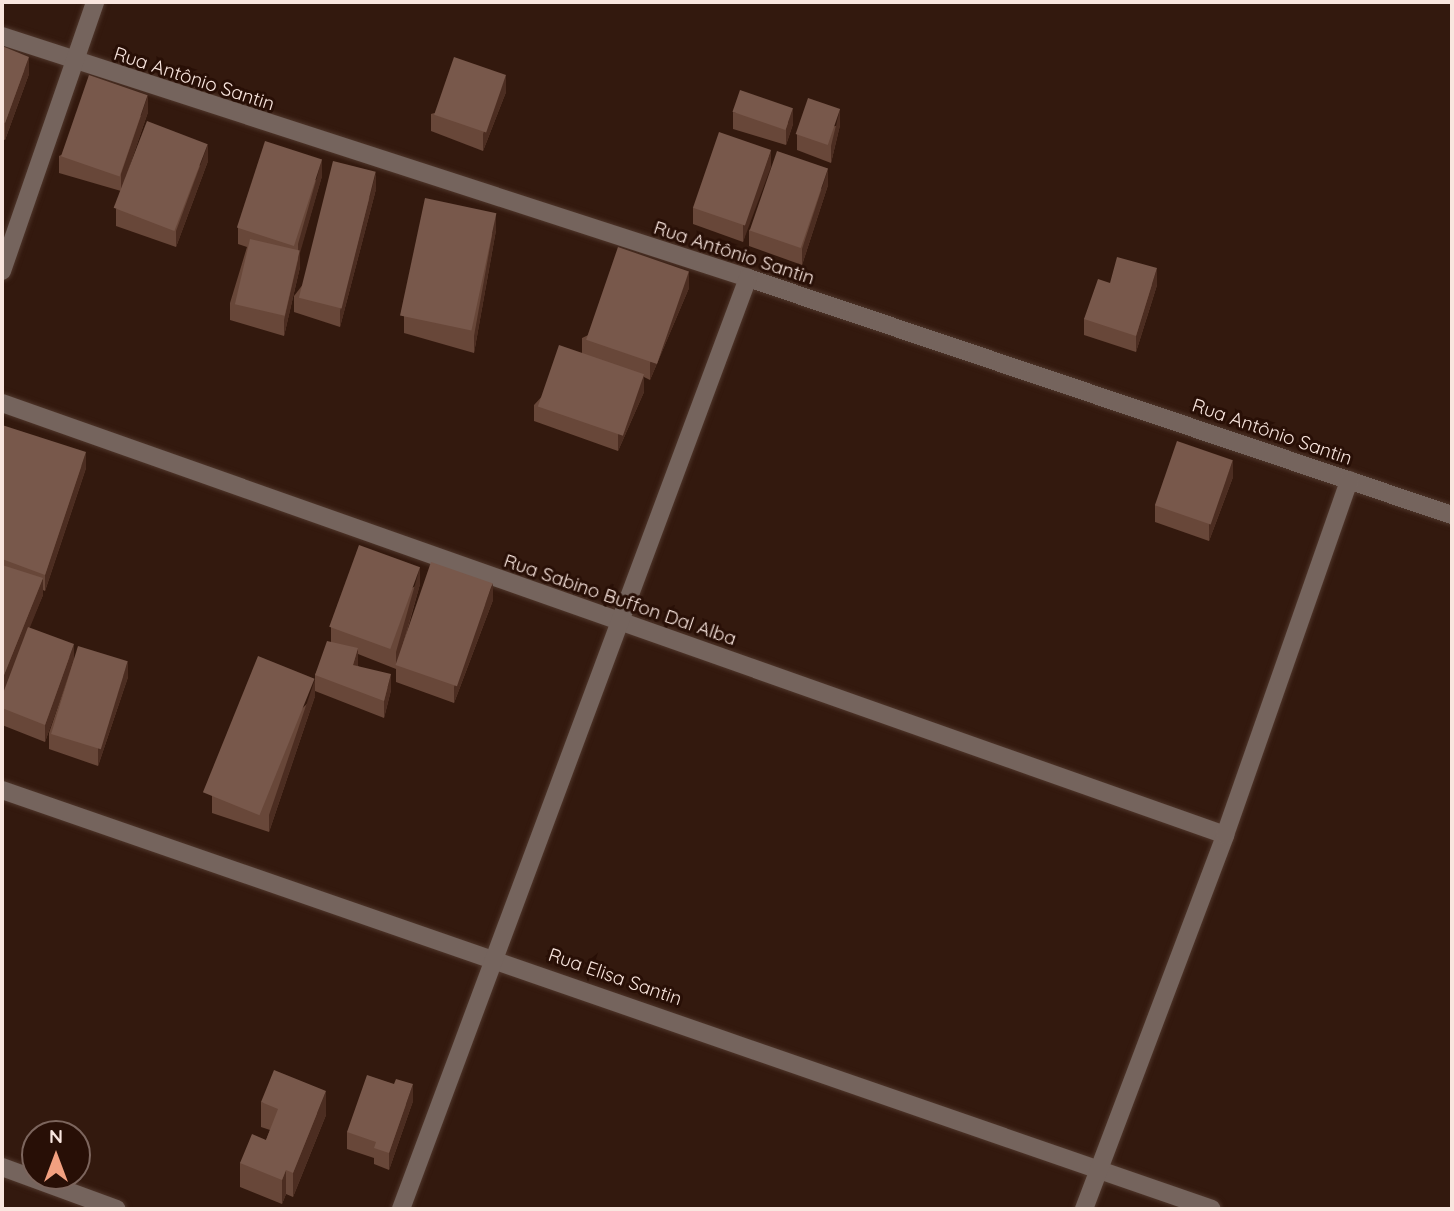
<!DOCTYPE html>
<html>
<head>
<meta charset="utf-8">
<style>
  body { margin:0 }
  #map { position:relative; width:1454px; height:1211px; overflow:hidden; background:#33190e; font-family:Quicksand,sans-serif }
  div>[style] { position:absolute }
  .roads { filter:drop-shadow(0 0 2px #4f362b) drop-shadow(0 0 2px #4f362b) }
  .minor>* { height:18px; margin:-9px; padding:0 9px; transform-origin:9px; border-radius:9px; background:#75645d }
  .wall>* { inset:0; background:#684739 }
  .shaded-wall>* { inset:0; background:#4c2d21 }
  .building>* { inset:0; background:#78584b; transform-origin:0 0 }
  span { translate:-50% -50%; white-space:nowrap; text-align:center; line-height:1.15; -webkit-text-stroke:6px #280f06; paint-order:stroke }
  .street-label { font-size:19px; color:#f9e6df }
  .frame { position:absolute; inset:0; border:4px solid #f9e6df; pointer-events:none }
  .north { position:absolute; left:21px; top:1120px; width:70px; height:70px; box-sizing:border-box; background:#280f06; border:2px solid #7c655d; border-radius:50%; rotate:0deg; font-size:19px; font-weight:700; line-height:28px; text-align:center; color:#f9e6df }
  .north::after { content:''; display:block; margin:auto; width:24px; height:32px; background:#f2a080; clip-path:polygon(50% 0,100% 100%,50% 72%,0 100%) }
</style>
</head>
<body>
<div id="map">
  <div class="roads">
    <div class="minor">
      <i style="left:2px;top:36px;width:784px;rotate:17.97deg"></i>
      <i style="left:748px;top:278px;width:743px;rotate:18.61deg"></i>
      <i style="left:2px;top:271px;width:285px;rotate:-70.9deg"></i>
      <i style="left:2px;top:403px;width:1297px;rotate:19.45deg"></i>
      <i style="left:2px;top:790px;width:1280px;rotate:19.1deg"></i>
      <i style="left:2px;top:1167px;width:122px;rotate:20.1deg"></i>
      <i style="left:401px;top:1209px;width:994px;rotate:-69.56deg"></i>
      <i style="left:1084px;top:1209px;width:400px;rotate:-69.3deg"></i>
      <i style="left:1225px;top:835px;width:376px;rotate:-70.7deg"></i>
    </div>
  </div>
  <div class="wall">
    <i style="clip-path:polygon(2px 46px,29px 74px,5px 140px,2px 139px)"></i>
    <i style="clip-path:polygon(506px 92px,483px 151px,431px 131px,431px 114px)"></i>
    <i style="clip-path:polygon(148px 112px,121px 191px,59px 173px,59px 156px)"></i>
    <i style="clip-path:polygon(733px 112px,793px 124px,786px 145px,733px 129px)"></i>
    <i style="clip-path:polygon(840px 125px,831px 163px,797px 150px,797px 134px)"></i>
    <i style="clip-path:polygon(771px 150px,743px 242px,693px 224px,693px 208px)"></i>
    <i style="clip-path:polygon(208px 161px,176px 247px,116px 226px,116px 209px)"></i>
    <i style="clip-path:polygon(322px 176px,300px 251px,300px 267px,284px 336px,230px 320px,230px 303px,247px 247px,238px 244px,238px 228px)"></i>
    <i style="clip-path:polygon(828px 185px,802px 265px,749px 246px,749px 230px)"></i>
    <i style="clip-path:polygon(376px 189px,340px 327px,294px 312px,294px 296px)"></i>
    <i style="clip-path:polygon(496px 230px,474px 353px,404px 333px,404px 316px)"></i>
    <i style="clip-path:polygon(1110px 283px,1157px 285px,1136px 352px,1084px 335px,1084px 319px)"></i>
    <i style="clip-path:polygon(689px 288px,650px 380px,644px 377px,644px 392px,618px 451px,534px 421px,534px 405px,582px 353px,582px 338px)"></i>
    <i style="clip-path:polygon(2px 425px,86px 468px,45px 591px,43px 590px,43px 595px,29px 628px,74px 660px,128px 677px,98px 766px,49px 749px,49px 733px,70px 671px,45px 742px,2px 725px)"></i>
    <i style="clip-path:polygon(1233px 477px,1209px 541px,1155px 522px,1155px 505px)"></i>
    <i style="clip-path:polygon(420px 584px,403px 646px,493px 600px,454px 703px,396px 682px,396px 669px,358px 654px,358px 666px,391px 690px,384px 718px,315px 691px,315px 675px,331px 642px,331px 627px)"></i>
    <i style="clip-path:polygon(315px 696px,269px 832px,212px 813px,212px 796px)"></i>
    <i style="clip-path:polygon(413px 1101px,389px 1170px,374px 1164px,374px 1158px,347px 1149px,347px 1132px)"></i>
    <i style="clip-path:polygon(261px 1102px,326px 1115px,293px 1197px,286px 1194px,282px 1204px,240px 1187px,240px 1163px,266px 1140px,270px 1130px,261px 1127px)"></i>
  </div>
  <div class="shaded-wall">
    <i style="clip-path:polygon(29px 57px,29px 74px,5px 140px,5px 123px)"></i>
    <i style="clip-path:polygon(506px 75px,506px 92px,483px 151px,483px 134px)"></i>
    <i style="clip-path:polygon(148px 95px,148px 112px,121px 191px,121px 174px)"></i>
    <i style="clip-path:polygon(793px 108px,793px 124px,786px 145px,786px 129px)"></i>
    <i style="clip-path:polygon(840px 109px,840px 125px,831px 163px,831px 146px)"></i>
    <i style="clip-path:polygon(208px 144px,208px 161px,176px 247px,176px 231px)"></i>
    <i style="clip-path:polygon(771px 150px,771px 167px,743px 242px,743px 226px)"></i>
    <i style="clip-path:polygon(322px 159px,322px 176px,298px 260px,298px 244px)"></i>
    <i style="clip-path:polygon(828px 169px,828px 185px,802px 265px,802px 249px)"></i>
    <i style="clip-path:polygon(376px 172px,376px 189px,340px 327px,340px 311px)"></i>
    <i style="clip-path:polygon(496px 213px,496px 230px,474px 353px,474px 336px)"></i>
    <i style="clip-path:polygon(300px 251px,300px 267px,284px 336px,284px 320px)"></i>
    <i style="clip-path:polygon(1157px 268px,1157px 285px,1136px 352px,1136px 336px)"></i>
    <i style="clip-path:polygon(689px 271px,689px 288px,650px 380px,650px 363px)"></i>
    <i style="clip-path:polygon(644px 375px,644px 392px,618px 451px,618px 435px)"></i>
    <i style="clip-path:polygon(86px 452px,86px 468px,45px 591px,45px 575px)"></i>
    <i style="clip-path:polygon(1233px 460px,1233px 477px,1209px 541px,1209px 525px)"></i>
    <i style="clip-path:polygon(420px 567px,420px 584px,397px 665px,396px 665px,396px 652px)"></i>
    <i style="clip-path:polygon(43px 578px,43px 595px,2px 697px,2px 680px)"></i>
    <i style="clip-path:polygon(493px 583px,493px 600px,454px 703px,454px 687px)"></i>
    <i style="clip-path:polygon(74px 644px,74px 660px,45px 742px,45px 725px)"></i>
    <i style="clip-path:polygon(358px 648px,358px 665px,353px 682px,353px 665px)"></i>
    <i style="clip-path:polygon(128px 661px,128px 677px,98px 766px,98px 749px)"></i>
    <i style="clip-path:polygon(391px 674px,391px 690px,384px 718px,384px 701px)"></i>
    <i style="clip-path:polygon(315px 679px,315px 696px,269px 832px,269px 815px)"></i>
    <i style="clip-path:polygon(413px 1084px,413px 1101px,389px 1170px,389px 1153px)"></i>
    <i style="clip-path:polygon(326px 1091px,326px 1115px,293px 1197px,293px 1173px)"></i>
    <i style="clip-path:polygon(286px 1170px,286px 1194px,282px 1204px,282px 1180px)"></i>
  </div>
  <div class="building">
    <i style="clip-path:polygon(2px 46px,29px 57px,5px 123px,2px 122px)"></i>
    <i style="left:454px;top:57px;width:55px;height:61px;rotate:19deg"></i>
    <i style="left:89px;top:75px;width:62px;height:86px;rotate:19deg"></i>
    <i style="left:740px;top:90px;width:56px;height:23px;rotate:19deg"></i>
    <i style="left:808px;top:98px;width:34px;height:38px;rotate:19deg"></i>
    <i style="left:147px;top:121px;width:65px;height:93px;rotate:21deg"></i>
    <i style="left:719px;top:132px;width:55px;height:80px;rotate:19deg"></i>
    <i style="left:265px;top:141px;width:60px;height:91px;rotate:18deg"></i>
    <i style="left:777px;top:151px;width:54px;height:84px;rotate:19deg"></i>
    <i style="left:333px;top:161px;width:44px;height:141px;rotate:14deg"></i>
    <i style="left:425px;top:198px;width:73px;height:120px;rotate:12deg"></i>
    <i style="left:250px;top:239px;width:51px;height:67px;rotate:13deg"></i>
    <i style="left:618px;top:247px;width:75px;height:98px;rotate:19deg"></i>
    <i style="clip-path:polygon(1117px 257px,1157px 268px,1136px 336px,1084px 319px,1098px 279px,1110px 283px)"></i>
    <i style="left:559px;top:345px;width:90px;height:65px;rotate:19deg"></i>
    <i style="clip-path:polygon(2px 425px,86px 452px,45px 575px,2px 559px)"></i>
    <i style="left:1177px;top:441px;width:59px;height:68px;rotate:19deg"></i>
    <i style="left:359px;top:545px;width:65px;height:87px;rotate:20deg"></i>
    <i style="left:431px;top:562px;width:65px;height:109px;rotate:19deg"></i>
    <i style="clip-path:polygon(2px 565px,43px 578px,2px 680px)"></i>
    <i style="clip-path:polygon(28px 627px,74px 644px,45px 725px,2px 708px,2px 696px)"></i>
    <i style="clip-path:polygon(327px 641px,358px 648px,353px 665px,391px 674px,384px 701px,315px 675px)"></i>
    <i style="left:78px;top:646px;width:52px;height:92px;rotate:17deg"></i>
    <i style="left:258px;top:656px;width:61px;height:147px;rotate:22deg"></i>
    <i style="clip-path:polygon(274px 1070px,326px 1091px,293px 1173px,286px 1170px,282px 1180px,240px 1163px,252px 1134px,266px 1140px,278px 1109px,261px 1102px)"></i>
    <i style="clip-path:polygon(367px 1075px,394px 1084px,396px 1079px,413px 1084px,389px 1153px,374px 1148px,376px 1142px,347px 1132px)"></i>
  </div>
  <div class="street-label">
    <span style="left:194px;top:79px;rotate:18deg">Rua Antônio Santin</span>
    <span style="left:734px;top:253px;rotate:18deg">Rua Antônio Santin</span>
    <span style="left:1272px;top:432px;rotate:19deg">Rua Antônio Santin</span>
    <span style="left:620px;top:600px;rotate:19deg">Rua Sabino Buffon Dal Alba</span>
    <span style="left:615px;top:977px;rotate:19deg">Rua Elisa Santin</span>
  </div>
  <div class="frame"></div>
  <div class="north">N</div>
</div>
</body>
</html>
